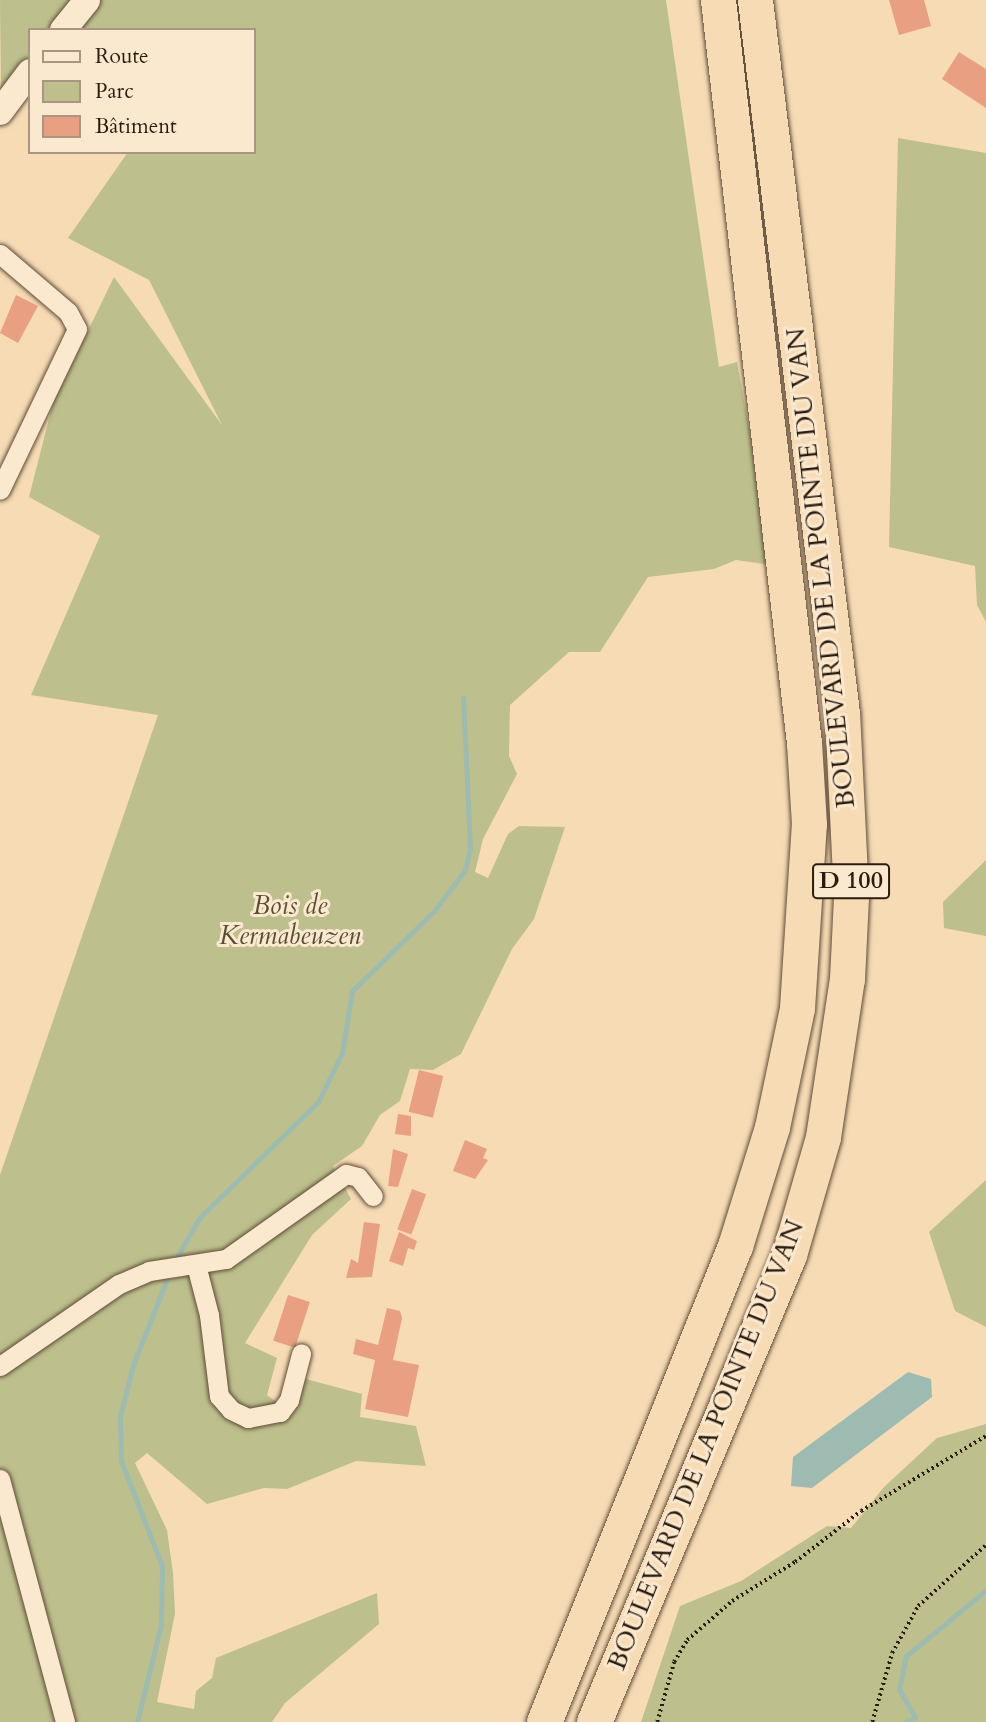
<!DOCTYPE html>
<html>
<head>
<meta charset="utf-8">
<style>
  body { margin:0 }
  #map { position:relative; width:986px; height:1722px; overflow:hidden; background:#f7dbb5; font-family:Cardo,serif }
  div>[style] { position:absolute }
  .green>* { inset:0; background:#bdc08d }
  .water>* { inset:0; background:#9dbbb0 }
  .stream>* { height:5px; margin:-2.5px; padding:0 2.5px; transform-origin:2.5px; border-radius:2.5px; background:#9dbbb0 }
  .building>* { inset:0; background:#e99f81; transform-origin:0 0 }
  .path>* { height:3.5px; margin-top:-1.75px; transform-origin:0; background:repeating-linear-gradient(90deg,#2c1c0f 0 2px,transparent 0 5.5px) }
  .roads { filter:drop-shadow(0 0 2px #5f4c38) drop-shadow(0 0 2px #5f4c38) }
  .street>* { height:19px; margin:-9.5px; padding:0 9.5px; transform-origin:9.5px; border-radius:9.5px; background:#fae8cf }
  .secondary>* { height:26px; margin:-13px; padding:0 13px; transform-origin:13px; border-radius:13px; background:#fae8cf }
  .highway>* { height:35px; margin:-17.5px; padding:0 17.5px; transform-origin:17.5px; border-radius:17.5px; background:#f7dbb5 }
  span { translate:-50% -50%; white-space:nowrap; text-align:center; line-height:1.15; -webkit-text-stroke:6px #fae8cf; paint-order:stroke }
  .shield-label span { padding:2px 5px; background:#fae8cf; border:2px solid; border-radius:5px; -webkit-text-stroke-width:0 }
  .shield-label { font-size:24px; color:#2c1c0f; font-weight:700 }
  .street-label { font-size:26px; color:#2c1c0f }
  .park-label { font-size:26px; color:#584d35; font-style:italic }
  .legend { position:absolute; left:28px; top:28px; width:228px; height:126px; box-sizing:border-box; background:#fae8cf; border:2px solid #a89682; margin:0; padding:9px 12px; list-style:none; font-size:21px; color:#2c1c0f }
  .legend li { display:flex; align-items:center; gap:14px; height:35px }
  .legend b { width:35px; border:2px solid #a89682 }
</style>
</head>
<body>
<div id="map">
  <div class="green">
    <i style="clip-path:polygon(0 0,666px 0,719px 367px,737px 362px,769px 537px,772px 565px,736px 560px,714px 569px,648px 577px,600px 652px,569px 652px,510px 705px,509px 756px,517px 774px,483px 839px,475px 872px,488px 878px,508px 834px,519px 826px,565px 827px,534px 919px,512px 949px,461px 1054px,433px 1070px,410px 1069px,400px 1101px,380px 1115px,362px 1146px,333px 1166px,351px 1199px,312px 1235px,245px 1343px,277px 1358px,267px 1395px,287px 1410px,306px 1379px,362px 1394px,360px 1417px,416px 1426px,426px 1466px,356px 1461px,287px 1489px,264px 1488px,207px 1504px,147px 1453px,135px 1463px,167px 1530px,173px 1573px,175px 1614px,157px 1702px,194px 1709px,196px 1691px,212px 1678px,216px 1658px,377px 1593px,379px 1624px,285px 1703px,272px 1722px,0 1722px,0 1175px,158px 715px,31px 695px,100px 536px,29px 497px,53px 403px,114px 277px,222px 425px,149px 280px,68px 238px,128px 152px,254px 152px,254px 30px,30px 30px,30px 91px,1px 90px)"></i>
    <i style="clip-path:polygon(898px 138px,986px 153px,986px 622px,977px 605px,975px 566px,889px 547px)"></i>
    <i style="clip-path:polygon(986px 860px,986px 936px,944px 928px,943px 902px)"></i>
    <i style="clip-path:polygon(986px 1180px,986px 1327px,955px 1311px,929px 1232px)"></i>
    <i style="clip-path:polygon(986px 1424px,986px 1722px,641px 1722px,680px 1606px,741px 1581px,827px 1526px,851px 1528px,884px 1487px,937px 1438px)"></i>
  </div>
  <div class="water">
    <i style="clip-path:polygon(908px 1372px,931px 1379px,932px 1397px,812px 1488px,791px 1486px,793px 1457px)"></i>
  </div>
  <div class="stream">
    <i style="left:174px;top:1262px;width:52px;rotate:-60deg"></i>
    <i style="left:200px;top:1217px;width:165px;rotate:-44.3deg"></i>
    <i style="left:318px;top:1102px;width:55px;rotate:-63.9deg"></i>
    <i style="left:342px;top:1053px;width:63px;rotate:-80.8deg"></i>
    <i style="left:352px;top:991px;width:116px;rotate:-44.3deg"></i>
    <i style="left:435px;top:910px;width:50px;rotate:-53.1deg"></i>
    <i style="left:465px;top:870px;width:22px;rotate:-77deg"></i>
    <i style="left:470px;top:849px;width:152px;rotate:-92.6deg"></i>
    <i style="left:137px;top:1722px;width:101px;rotate:-76.2deg"></i>
    <i style="left:161px;top:1624px;width:58px;rotate:-89deg"></i>
    <i style="left:162px;top:1566px;width:113px;rotate:-111.3deg"></i>
    <i style="left:121px;top:1461px;width:45px;rotate:-91.3deg"></i>
    <i style="left:120px;top:1416px;width:53px;rotate:-75.7deg"></i>
    <i style="left:133px;top:1365px;width:101px;rotate:-68.5deg"></i>
    <i style="left:906px;top:1722px;width:10px;rotate:-29deg"></i>
    <i style="left:915px;top:1717px;width:32px;rotate:-120deg"></i>
    <i style="left:899px;top:1689px;width:34px;rotate:-78deg"></i>
    <i style="left:906px;top:1656px;width:104px;rotate:-39.5deg"></i>
  </div>
  <div class="building">
    <i style="clip-path:polygon(889px 0,924px 0,931px 26px,899px 35px)"></i>
    <i style="clip-path:polygon(959px 52px,986px 69px,986px 108px,942px 79px)"></i>
    <i style="clip-path:polygon(16px 295px,38px 306px,18px 343px,0 333px)"></i>
    <i style="left:419px;top:1070px;width:25px;height:43px;rotate:14deg"></i>
    <i style="clip-path:polygon(398px 1114px,411px 1116px,411px 1136px,395px 1134px)"></i>
    <i style="clip-path:polygon(465px 1140px,487px 1149px,483px 1158px,488px 1160px,475px 1179px,453px 1171px)"></i>
    <i style="clip-path:polygon(393px 1149px,408px 1154px,398px 1187px,388px 1186px)"></i>
    <i style="left:412px;top:1189px;width:15px;height:43px;rotate:20deg"></i>
    <i style="clip-path:polygon(364px 1222px,380px 1224px,372px 1277px,346px 1278px,351px 1259px,358px 1263px)"></i>
    <i style="clip-path:polygon(399px 1232px,417px 1241px,414px 1250px,408px 1248px,403px 1266px,389px 1261px)"></i>
    <i style="left:288px;top:1295px;width:23px;height:48px;rotate:18deg"></i>
    <i style="clip-path:polygon(387px 1308px,400px 1311px,402px 1318px,393px 1360px,419px 1365px,408px 1417px,365px 1409px,375px 1360px,353px 1354px,356px 1339px,378px 1345px)"></i>
  </div>
  <div class="path">
    <i style="left:657px;top:1722px;width:62px;rotate:-74.2deg"></i>
    <i style="left:674px;top:1662px;width:26px;rotate:-59deg"></i>
    <i style="left:687px;top:1640px;width:60px;rotate:-40.9deg"></i>
    <i style="left:732px;top:1601px;width:74px;rotate:-31.8deg"></i>
    <i style="left:795px;top:1562px;width:83px;rotate:-37.7deg"></i>
    <i style="left:861px;top:1511px;width:146px;rotate:-31deg"></i>
    <i style="left:872px;top:1722px;width:72px;rotate:-73.8deg"></i>
    <i style="left:892px;top:1653px;width:54px;rotate:-61deg"></i>
    <i style="left:918px;top:1606px;width:91px;rotate:-41.9deg"></i>
  </div>
  <div class="roads">
    <div class="street">
      <i style="left:0;top:254px;width:89px;rotate:40.5deg"></i>
      <i style="left:68px;top:312px;width:19px;rotate:62deg"></i>
      <i style="left:77px;top:329px;width:178px;rotate:115.6deg"></i>
      <i style="left:196px;top:1265px;width:52px;rotate:75.4deg"></i>
      <i style="left:209px;top:1315px;width:82px;rotate:83deg"></i>
      <i style="left:219px;top:1396px;width:18px;rotate:49deg"></i>
      <i style="left:231px;top:1410px;width:19px;rotate:25deg"></i>
      <i style="left:248px;top:1418px;width:33px;rotate:-11deg"></i>
      <i style="left:280px;top:1412px;width:15px;rotate:-53deg"></i>
      <i style="left:289px;top:1400px;width:48px;rotate:-75.4deg"></i>
      <i style="left:0;top:1366px;width:145px;rotate:-34.6deg"></i>
      <i style="left:119px;top:1284px;width:33px;rotate:-23deg"></i>
      <i style="left:149px;top:1271px;width:78px;rotate:-8.9deg"></i>
      <i style="left:226px;top:1259px;width:147px;rotate:-35.3deg"></i>
      <i style="left:346px;top:1174px;width:12px;rotate:14deg"></i>
      <i style="left:358px;top:1177px;width:24px;rotate:52deg"></i>
      <i style="left:0;top:1479px;width:252px;rotate:75deg"></i>
    </div>
    <div class="secondary">
      <i style="left:63px;top:30px;width:38px;rotate:-51deg"></i>
      <i style="left:0;top:112px;width:50px;rotate:-53.1deg"></i>
    </div>
    <div class="highway">
      <i style="left:544px;top:1722px;width:513px;rotate:-68.14deg"></i>
      <i style="left:735px;top:1246px;width:125px;rotate:-72.7deg"></i>
      <i style="left:772px;top:1127px;width:122px;rotate:-78.1deg"></i>
      <i style="left:797px;top:1008px;width:184px;rotate:-86.3deg"></i>
      <i style="left:809px;top:824px;width:81px;rotate:-93.5deg"></i>
      <i style="left:804px;top:743px;width:748px;rotate:-96.6deg"></i>
      <i style="left:594px;top:1722px;width:506px;rotate:-67.34deg"></i>
      <i style="left:789px;top:1255px;width:123px;rotate:-73.9deg"></i>
      <i style="left:823px;top:1137px;width:160px;rotate:-81.4deg"></i>
      <i style="left:847px;top:979px;width:83px;rotate:-87.2deg"></i>
      <i style="left:851px;top:896px;width:183px;rotate:-92.8deg"></i>
      <i style="left:842px;top:713px;width:718px;rotate:-96.96deg"></i>
    </div>
  </div>
  <div class="shield-label">
    <span style="left:851px;top:881px">D 100</span>
  </div>
  <div class="street-label">
    <span style="left:821px;top:568px;rotate:-96deg">BOULEVARD DE LA POINTE DU VAN</span>
    <span style="left:706px;top:1445px;rotate:-68deg">BOULEVARD DE LA POINTE DU VAN</span>
  </div>
  <div class="park-label">
    <span style="left:290px;top:921px">Bois de<br>Kermabeuzen</span>
  </div>
  <ul class="legend">
  <li><b style="height:9px;background:#fae8cf"></b>Route</li>
  <li><b style="height:19px;background:#bdc08d"></b>Parc</li>
  <li><b style="height:19px;background:#e99f81"></b>Bâtiment</li>
  </ul>
</div>
</body>
</html>
